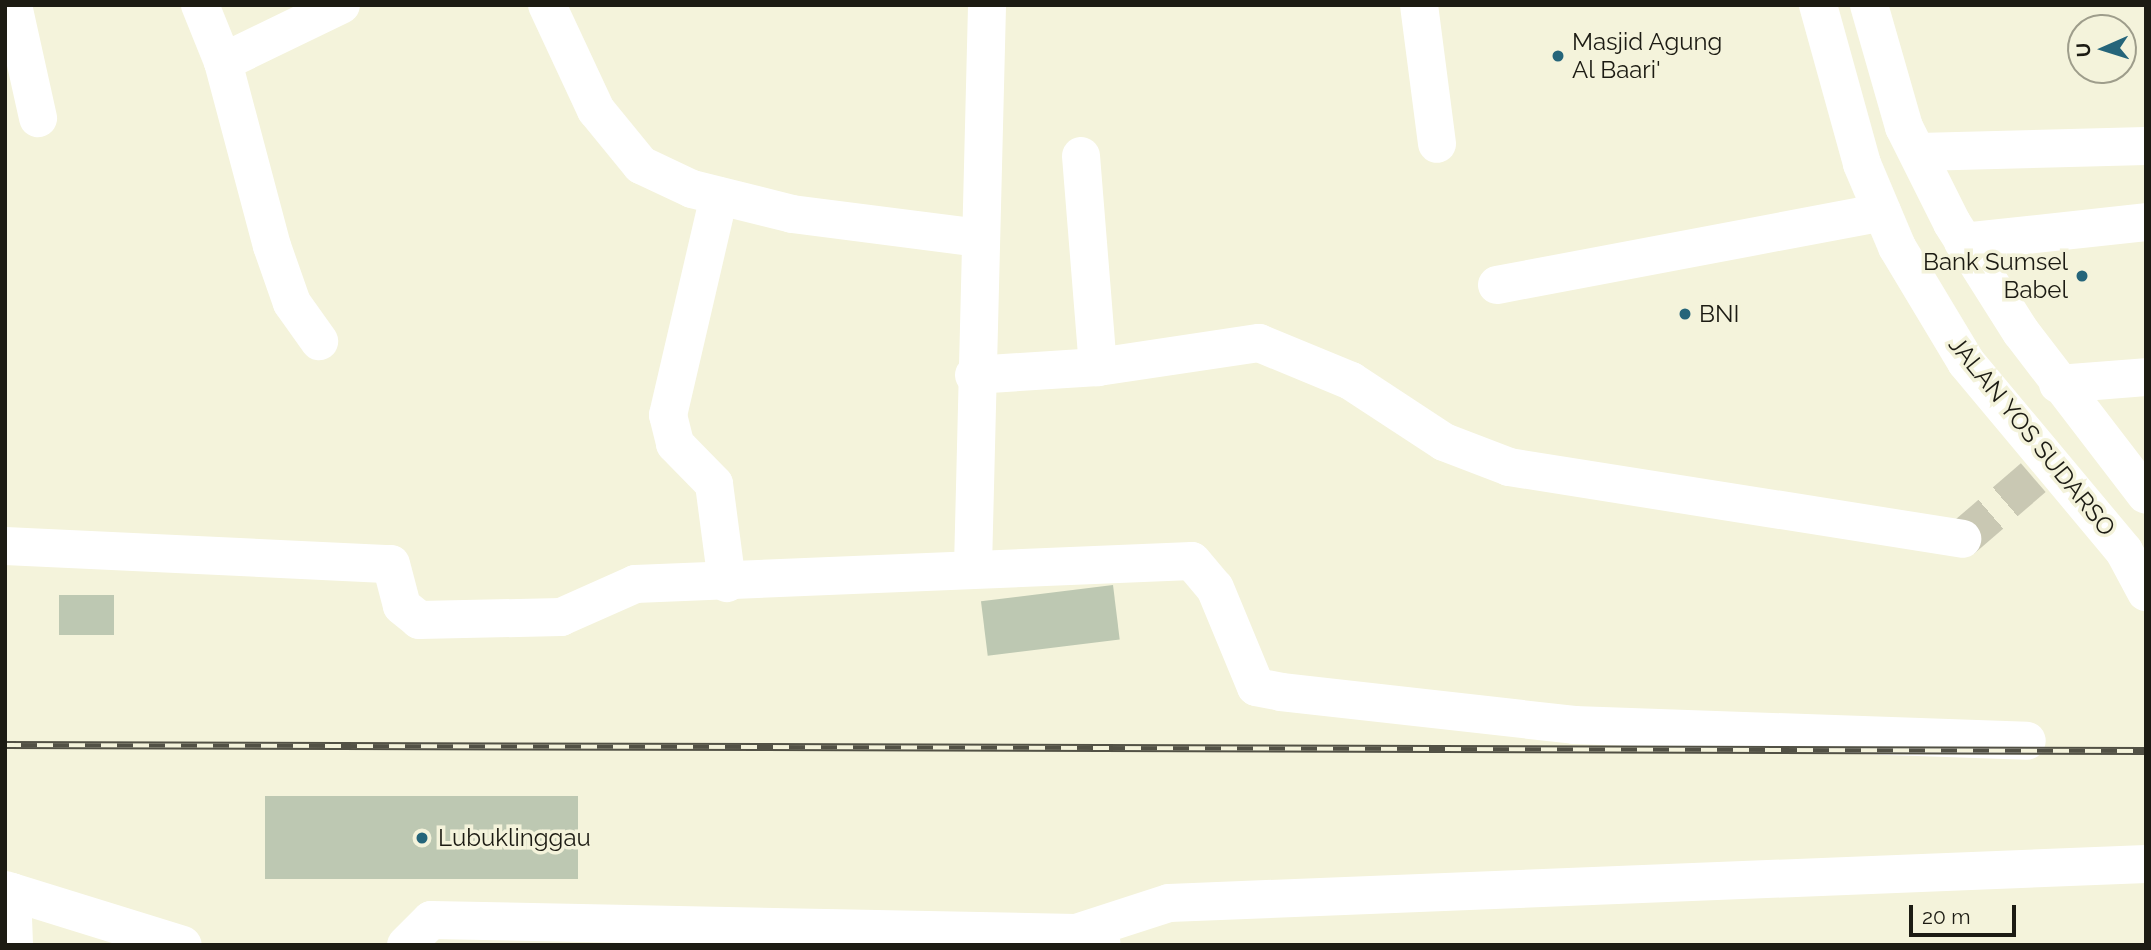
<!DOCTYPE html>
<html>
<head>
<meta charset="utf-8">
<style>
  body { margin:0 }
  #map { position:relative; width:2151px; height:950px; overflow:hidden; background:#f4f3db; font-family:Raleway,sans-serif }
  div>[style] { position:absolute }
  .building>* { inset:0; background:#bdc8b2; transform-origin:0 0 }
  .minor-tunnel>* { height:38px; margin-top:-19px; transform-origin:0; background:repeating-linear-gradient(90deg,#c9c8b3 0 38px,transparent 0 57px) }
  .minor>* { height:38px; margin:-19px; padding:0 19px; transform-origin:19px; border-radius:19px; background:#fff }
  .highway>* { height:38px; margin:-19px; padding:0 19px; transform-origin:19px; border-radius:19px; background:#fff }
  .rail>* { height:8px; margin-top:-4px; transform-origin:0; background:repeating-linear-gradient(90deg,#f4f3db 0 16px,#525145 0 32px); box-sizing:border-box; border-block:2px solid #525145 }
  .dots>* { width:19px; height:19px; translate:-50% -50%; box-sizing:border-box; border:4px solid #f4f3db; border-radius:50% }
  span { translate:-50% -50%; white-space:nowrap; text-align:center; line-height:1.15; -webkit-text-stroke:7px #f4f3db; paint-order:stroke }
  .poi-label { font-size:24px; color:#1c1b13 }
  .left { translate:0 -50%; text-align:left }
  .right { translate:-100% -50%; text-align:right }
  .street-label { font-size:24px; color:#1c1b13 }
  .frame { position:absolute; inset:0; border:7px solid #1c1b13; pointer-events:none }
  .north { position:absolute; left:2067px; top:14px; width:70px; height:70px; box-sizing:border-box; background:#f4f3db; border:2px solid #9e9d8b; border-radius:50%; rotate:267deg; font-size:19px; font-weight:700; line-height:28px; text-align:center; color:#1c1b13 }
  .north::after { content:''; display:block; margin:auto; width:24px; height:32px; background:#25657a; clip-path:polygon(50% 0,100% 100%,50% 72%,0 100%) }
  .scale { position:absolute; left:1909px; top:905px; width:107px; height:32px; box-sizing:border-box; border:4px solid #1c1b13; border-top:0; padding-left:9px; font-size:21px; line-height:24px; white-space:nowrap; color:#1c1b13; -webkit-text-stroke:5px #f4f3db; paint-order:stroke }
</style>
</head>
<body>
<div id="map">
  <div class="building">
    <i style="left:1113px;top:585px;width:55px;height:133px;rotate:83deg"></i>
    <i style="left:114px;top:595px;width:40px;height:55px;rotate:90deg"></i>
    <i style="left:265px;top:796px;width:313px;height:83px"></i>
  </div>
  <div class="minor-tunnel">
    <i style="left:1962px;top:539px;width:94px;rotate:-40.7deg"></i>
  </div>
  <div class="minor">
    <i style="left:13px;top:5px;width:116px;rotate:77.5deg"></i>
    <i style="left:200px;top:5px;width:61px;rotate:68deg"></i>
    <i style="left:223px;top:62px;width:190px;rotate:75.1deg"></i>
    <i style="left:272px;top:246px;width:60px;rotate:70.7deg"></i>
    <i style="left:292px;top:303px;width:47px;rotate:54.6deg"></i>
    <i style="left:547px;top:5px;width:116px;rotate:65deg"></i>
    <i style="left:596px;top:110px;width:71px;rotate:50.7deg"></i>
    <i style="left:641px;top:165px;width:56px;rotate:25.2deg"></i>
    <i style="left:692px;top:189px;width:103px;rotate:14deg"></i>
    <i style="left:792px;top:214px;width:190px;rotate:7.3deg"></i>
    <i style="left:1419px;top:5px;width:140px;rotate:82.6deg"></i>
    <i style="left:223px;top:62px;width:131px;rotate:-25.8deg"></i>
    <i style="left:1919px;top:152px;width:227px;rotate:-1.5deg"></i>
    <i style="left:1081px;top:156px;width:212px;rotate:85.4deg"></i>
    <i style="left:719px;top:196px;width:225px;rotate:103.1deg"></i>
    <i style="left:668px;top:415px;width:30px;rotate:76deg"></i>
    <i style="left:675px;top:444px;width:56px;rotate:45.7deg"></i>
    <i style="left:714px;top:484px;width:100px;rotate:82.5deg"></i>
    <i style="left:1963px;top:242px;width:184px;rotate:-6.2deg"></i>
    <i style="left:1497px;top:285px;width:392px;rotate:-10.7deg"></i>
    <i style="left:974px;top:375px;width:124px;rotate:-3.7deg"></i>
    <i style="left:1098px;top:367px;width:163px;rotate:-8.5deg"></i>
    <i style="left:1259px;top:343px;width:100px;rotate:22.4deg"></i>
    <i style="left:1351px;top:381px;width:111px;rotate:33.3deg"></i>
    <i style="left:1444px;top:442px;width:70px;rotate:21deg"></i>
    <i style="left:1509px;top:467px;width:459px;rotate:9deg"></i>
    <i style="left:2058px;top:384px;width:88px;rotate:-4.5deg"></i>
    <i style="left:5px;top:546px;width:386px;rotate:2.7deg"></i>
    <i style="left:391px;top:564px;width:43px;rotate:75.3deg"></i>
    <i style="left:402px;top:606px;width:22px;rotate:39deg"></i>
    <i style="left:419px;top:620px;width:142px;rotate:-1.2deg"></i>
    <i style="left:561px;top:617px;width:81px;rotate:-24deg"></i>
    <i style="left:635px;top:584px;width:557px;rotate:-2.36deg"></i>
    <i style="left:1192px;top:561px;width:35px;rotate:50deg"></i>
    <i style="left:1215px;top:588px;width:107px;rotate:67.5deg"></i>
    <i style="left:1256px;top:687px;width:25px;rotate:11deg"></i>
    <i style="left:1281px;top:692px;width:295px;rotate:6.4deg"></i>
    <i style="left:1574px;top:725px;width:453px;rotate:2deg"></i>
    <i style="left:973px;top:567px;width:562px;rotate:-88.57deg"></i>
    <i style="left:5px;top:890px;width:186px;rotate:17.2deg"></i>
    <i style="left:12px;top:892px;width:53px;rotate:87.8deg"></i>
    <i style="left:1076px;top:933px;width:98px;rotate:-17.9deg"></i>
    <i style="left:1169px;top:903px;width:978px;rotate:-2.29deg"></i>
    <i style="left:406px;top:945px;width:35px;rotate:-45deg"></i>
    <i style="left:431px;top:920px;width:645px;rotate:1.15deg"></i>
    <i style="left:1076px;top:933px;width:27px;rotate:20deg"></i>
  </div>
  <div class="highway">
    <i style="left:1818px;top:5px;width:165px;rotate:74.5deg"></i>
    <i style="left:1862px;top:164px;width:90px;rotate:67.1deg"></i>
    <i style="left:1897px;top:247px;width:134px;rotate:59deg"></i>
    <i style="left:1966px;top:362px;width:246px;rotate:50.1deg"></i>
    <i style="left:2124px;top:551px;width:47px;rotate:61.8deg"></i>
    <i style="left:1869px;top:5px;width:127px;rotate:74deg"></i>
    <i style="left:1904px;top:127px;width:107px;rotate:63.4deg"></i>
    <i style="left:1952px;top:223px;width:129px;rotate:57.7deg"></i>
    <i style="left:2021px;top:332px;width:205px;rotate:52.5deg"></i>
  </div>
  <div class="rail">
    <i style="left:5px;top:745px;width:2141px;rotate:0.16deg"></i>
  </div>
  <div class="dots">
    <i style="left:1558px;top:56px;background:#25657a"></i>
    <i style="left:2082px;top:276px;background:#25657a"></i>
    <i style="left:1685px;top:314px;background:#25657a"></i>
    <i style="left:422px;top:838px;background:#25657a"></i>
  </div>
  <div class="poi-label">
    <span class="left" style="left:1572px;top:56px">Masjid Agung<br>Al Baari'</span>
    <span class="right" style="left:2068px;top:276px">Bank Sumsel<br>Babel</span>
    <span class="left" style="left:1699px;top:314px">BNI</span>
    <span class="left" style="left:438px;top:838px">Lubuklinggau</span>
  </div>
  <div class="street-label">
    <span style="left:2032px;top:436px;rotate:51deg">JALAN YOS SUDARSO</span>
  </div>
  <div class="frame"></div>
  <div class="north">U</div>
  <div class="scale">20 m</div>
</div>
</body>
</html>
